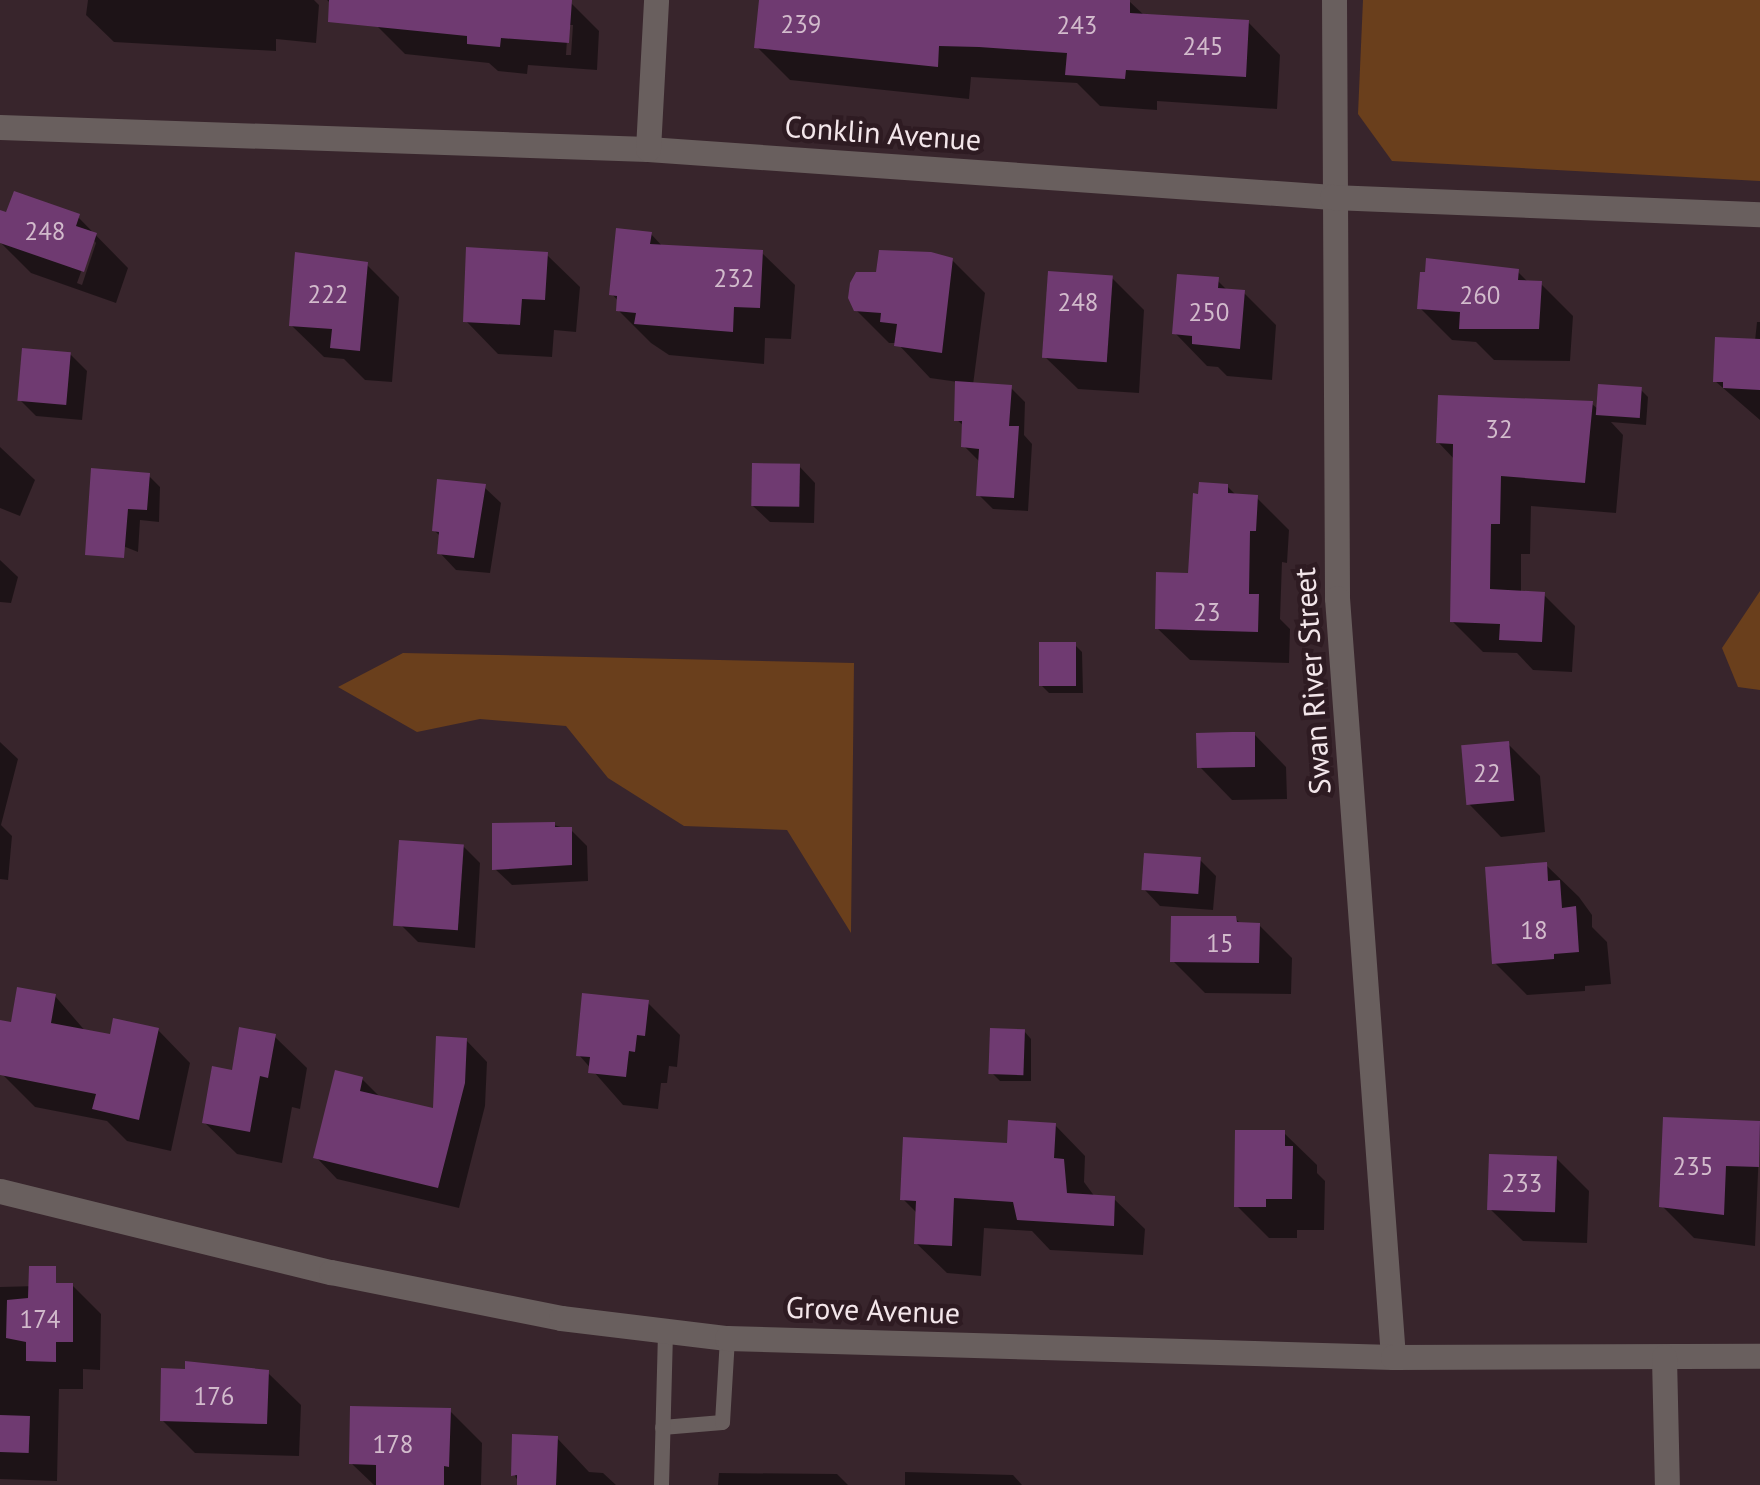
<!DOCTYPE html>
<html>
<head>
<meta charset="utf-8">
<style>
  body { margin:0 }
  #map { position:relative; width:1760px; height:1485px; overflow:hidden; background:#38252c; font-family:"PT Sans",sans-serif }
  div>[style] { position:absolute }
  .green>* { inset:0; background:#6a3f1c }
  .shadow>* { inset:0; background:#0007 }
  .building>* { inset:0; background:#6f3a71; transform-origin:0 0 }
  .service>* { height:15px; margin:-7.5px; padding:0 7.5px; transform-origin:7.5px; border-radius:7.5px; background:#695f5e }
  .minor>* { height:25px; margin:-12.5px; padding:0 12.5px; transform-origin:12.5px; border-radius:12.5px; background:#695f5e }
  span { translate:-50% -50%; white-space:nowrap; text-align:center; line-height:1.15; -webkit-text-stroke:9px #2e1b22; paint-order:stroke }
  .number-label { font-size:25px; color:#d2bbcc }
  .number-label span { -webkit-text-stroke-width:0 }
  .street-label { font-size:30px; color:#f3e6ea }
</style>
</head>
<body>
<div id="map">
  <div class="green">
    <i style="clip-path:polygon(1363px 0,1760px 0,1760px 181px,1392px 161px,1358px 114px)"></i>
    <i style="clip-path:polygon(1760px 591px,1760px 690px,1738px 687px,1722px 648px)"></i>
    <i style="clip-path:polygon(403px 653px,854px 663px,851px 933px,787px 830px,684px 826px,608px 778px,566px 726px,480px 719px,417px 732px,338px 687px)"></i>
  </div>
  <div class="shadow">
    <i style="clip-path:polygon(88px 0,314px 0,319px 5px,316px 43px,276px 39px,276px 51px,114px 42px,86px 15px)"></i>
    <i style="clip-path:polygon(evenodd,327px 0,571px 3px,599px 31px,597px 70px,528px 65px,527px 74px,498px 71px,489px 63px,405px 54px,377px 26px,346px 18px,327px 0,568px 25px,573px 25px,571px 55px,566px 55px,568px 25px)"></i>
    <i style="clip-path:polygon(762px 0,1115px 0,1129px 1px,1145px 16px,1248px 22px,1280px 55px,1277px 109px,1157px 101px,1157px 110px,1100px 106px,1077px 83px,971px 77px,969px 99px,790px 80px,757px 47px)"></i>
    <i style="clip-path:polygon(evenodd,78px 217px,128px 268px,116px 303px,31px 273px,0 242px,0 237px,78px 217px,93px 239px,96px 243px,82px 285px,77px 283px,93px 239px)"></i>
    <i style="clip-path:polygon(651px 234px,664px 248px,762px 253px,795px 285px,791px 339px,765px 338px,764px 364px,669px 355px,651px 343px,618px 310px,619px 302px,612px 294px)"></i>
    <i style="clip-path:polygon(547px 255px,580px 287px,576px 332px,554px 330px,552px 357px,498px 354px,466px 321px)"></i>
    <i style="clip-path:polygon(952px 260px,985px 293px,973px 385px,1011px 388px,1025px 402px,1024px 435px,1032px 444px,1028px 511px,993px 509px,979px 495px,979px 461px,964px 446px,965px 427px,957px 420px,958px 382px,930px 378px,897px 343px,889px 343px,856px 310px,878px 275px)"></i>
    <i style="clip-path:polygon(366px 264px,399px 297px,392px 382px,365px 380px,344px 359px,324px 357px,291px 325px)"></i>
    <i style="clip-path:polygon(1518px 272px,1529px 283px,1541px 284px,1573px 316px,1570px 361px,1494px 360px,1476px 342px,1452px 340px,1420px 308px)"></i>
    <i style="clip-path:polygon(1111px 277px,1144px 310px,1139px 393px,1078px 389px,1045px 357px)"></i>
    <i style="clip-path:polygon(1217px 280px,1229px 292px,1244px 293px,1276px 325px,1272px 380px,1227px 376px,1218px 367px,1207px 366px,1175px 333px)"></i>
    <i style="clip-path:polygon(1757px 322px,1760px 322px,1760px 420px,1715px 381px,1755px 341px)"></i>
    <i style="clip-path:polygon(70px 354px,87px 371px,82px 420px,36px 416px,20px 400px)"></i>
    <i style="clip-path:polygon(1640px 389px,1648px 397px,1646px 425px,1611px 422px,1623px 435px,1616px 513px,1531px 506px,1530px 554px,1521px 554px,1521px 593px,1544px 595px,1575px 626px,1572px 672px,1533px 670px,1517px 653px,1483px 652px,1452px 621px,1455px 460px,1438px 442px,1592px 404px,1599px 410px)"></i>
    <i style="clip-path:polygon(0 447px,35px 480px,20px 516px,0 508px)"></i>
    <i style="clip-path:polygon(799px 466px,815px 483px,814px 523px,770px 522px,753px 506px)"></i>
    <i style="clip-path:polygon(147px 474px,160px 487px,159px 522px,140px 520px,138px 552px,103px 538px)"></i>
    <i style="clip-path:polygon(1227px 486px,1237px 496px,1257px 498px,1289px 530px,1287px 563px,1282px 562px,1280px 619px,1290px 629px,1289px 663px,1190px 660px,1157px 628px,1190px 575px)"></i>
    <i style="clip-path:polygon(484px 487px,501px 503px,490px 573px,456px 570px,440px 553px,441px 537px,434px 530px)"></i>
    <i style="clip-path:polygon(0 560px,18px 577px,11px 603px,0 602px)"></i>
    <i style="clip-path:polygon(1075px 645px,1082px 652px,1083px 693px,1049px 693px,1041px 685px)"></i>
    <i style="clip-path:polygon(1254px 734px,1286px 767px,1287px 799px,1232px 800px,1200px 767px)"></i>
    <i style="clip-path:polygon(0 742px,18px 759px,1px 825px,12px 836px,8px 880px,0 879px,0 883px)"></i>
    <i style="clip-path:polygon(1508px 744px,1540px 776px,1545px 832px,1501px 837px,1469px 804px)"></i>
    <i style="clip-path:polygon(554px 825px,571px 830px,587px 846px,588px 881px,512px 885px,495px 869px)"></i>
    <i style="clip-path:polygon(463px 846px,480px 863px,475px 948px,418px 942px,401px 925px)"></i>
    <i style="clip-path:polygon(1200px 860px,1216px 876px,1213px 910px,1160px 906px,1144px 889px)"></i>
    <i style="clip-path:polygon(1546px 865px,1579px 897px,1592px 915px,1592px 927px,1607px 942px,1611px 984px,1585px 986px,1585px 991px,1527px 995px,1495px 963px)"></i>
    <i style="clip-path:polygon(1235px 918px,1242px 925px,1259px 925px,1292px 958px,1291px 994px,1205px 993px,1173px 961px)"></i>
    <i style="clip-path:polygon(55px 996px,87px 1033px,112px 1037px,158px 1030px,190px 1063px,171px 1151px,127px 1141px,107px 1121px,35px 1107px,2px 1074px)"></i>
    <i style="clip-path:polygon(648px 1003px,680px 1035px,677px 1067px,669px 1066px,667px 1083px,661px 1083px,658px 1109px,623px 1105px,579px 1055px)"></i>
    <i style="clip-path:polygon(1024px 1031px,1031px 1039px,1031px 1081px,1000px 1081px,992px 1073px)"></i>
    <i style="clip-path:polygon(274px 1036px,307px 1068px,300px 1109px,292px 1107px,282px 1163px,237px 1154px,204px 1122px,234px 1073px)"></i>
    <i style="clip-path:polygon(466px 1040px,487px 1062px,485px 1106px,459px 1208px,337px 1179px,316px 1157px,362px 1079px,382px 1099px,435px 1112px)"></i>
    <i style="clip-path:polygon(1760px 1124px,1755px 1246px,1694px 1238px,1662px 1206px)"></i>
    <i style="clip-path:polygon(1055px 1125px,1085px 1156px,1084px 1182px,1095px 1197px,1114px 1199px,1145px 1229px,1143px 1255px,1050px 1250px,1032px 1231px,984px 1228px,981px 1276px,947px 1273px,916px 1243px,918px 1214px,903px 1199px)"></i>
    <i style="clip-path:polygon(1284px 1133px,1317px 1165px,1317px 1173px,1325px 1181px,1324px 1230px,1297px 1230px,1297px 1238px,1269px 1238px,1237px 1206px)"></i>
    <i style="clip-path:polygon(1556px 1158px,1589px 1191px,1587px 1243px,1523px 1241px,1490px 1209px)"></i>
    <i style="clip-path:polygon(72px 1285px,101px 1314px,100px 1370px,83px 1369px,83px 1389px,59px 1389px,57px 1481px,0 1479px,0 1287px)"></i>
    <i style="clip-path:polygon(187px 1372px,268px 1373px,301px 1405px,299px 1456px,195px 1453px,162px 1420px)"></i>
    <i style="clip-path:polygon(450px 1411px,482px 1443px,481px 1485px,374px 1485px,351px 1463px)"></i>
    <i style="clip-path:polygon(557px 1438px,589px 1472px,603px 1473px,616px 1485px,520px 1485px,514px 1474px)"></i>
    <i style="clip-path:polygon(905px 1472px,1013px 1475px,1022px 1485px,905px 1485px)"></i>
    <i style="clip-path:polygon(719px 1473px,837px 1474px,848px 1485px,718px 1485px)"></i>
  </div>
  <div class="building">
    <i style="clip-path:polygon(329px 0,572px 0,569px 43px,501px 38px,500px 47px,467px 44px,467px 36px,328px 22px)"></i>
    <i style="clip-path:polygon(759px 0,1130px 0,1130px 13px,1249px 20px,1246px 77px,1126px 70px,1125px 79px,1065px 75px,1067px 53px,979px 47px,939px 46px,938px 67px,754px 48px)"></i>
    <i style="clip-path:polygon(14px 191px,80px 214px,76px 226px,97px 233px,84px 272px,0 243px,0 210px,6px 212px)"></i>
    <i style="clip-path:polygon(616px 228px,652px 232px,650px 244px,763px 250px,760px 308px,734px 307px,733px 332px,634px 324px,636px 313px,616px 311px,617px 296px,609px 295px)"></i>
    <i style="clip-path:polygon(466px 247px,548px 252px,545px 300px,522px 299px,520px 325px,463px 322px)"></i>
    <i style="clip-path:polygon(879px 250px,931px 252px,953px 258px,942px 353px,894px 346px,897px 324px,880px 322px,881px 313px,854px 311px,848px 298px,850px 283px,856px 272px,876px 272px)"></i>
    <i style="clip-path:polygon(295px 252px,368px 262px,360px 351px,330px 348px,332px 329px,289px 326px)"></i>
    <i style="clip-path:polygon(1426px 258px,1519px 269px,1518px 280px,1542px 281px,1539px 329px,1459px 329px,1460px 312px,1417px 309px,1420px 272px,1425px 272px)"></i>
    <i style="left:1048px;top:271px;width:65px;height:87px;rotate:4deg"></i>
    <i style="clip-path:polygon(1177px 274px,1219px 277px,1218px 288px,1245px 290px,1240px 349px,1192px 344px,1192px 336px,1172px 334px)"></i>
    <i style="clip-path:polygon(1715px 337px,1760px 339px,1760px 390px,1723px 388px,1723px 382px,1713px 382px)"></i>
    <i style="left:22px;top:348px;width:49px;height:53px;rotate:5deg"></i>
    <i style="clip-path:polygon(955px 381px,1012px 385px,1009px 426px,1019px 426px,1014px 498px,976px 496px,979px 449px,961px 447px,962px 421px,954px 421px)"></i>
    <i style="left:1598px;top:384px;width:44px;height:31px;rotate:4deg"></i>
    <i style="clip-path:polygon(1438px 395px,1593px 401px,1585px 483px,1501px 476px,1500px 524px,1491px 524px,1490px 589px,1545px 592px,1542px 642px,1499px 640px,1500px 624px,1450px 622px,1453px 444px,1436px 443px)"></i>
    <i style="left:752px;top:463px;width:48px;height:43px;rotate:1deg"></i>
    <i style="clip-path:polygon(91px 468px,150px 473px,147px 510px,128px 509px,124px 558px,85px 555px)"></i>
    <i style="clip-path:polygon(437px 479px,486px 484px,474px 558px,437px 554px,439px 532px,432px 531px)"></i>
    <i style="clip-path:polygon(1199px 482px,1228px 484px,1228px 493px,1258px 495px,1256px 531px,1250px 531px,1249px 594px,1259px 594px,1258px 632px,1155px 629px,1156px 572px,1188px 573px,1193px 493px,1198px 494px)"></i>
    <i style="left:1039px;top:642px;width:37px;height:44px"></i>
    <i style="clip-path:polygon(1232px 732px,1255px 732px,1255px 767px,1197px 768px,1196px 733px)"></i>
    <i style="left:1509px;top:741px;width:60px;height:48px;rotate:85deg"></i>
    <i style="clip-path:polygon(555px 822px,555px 827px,572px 827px,572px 865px,492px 870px,492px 823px)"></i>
    <i style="left:399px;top:840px;width:65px;height:86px;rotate:4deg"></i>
    <i style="left:1144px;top:853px;width:57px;height:37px;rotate:4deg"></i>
    <i style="clip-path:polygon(1547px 862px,1548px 881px,1560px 880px,1562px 908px,1576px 906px,1579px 952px,1554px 954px,1554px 959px,1492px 964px,1485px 867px)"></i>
    <i style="clip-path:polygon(1171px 916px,1236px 916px,1237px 922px,1260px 923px,1259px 963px,1170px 962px)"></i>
    <i style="clip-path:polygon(17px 987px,56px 994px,51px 1023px,110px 1034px,113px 1018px,159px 1028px,139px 1120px,92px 1109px,96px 1094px,0 1075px,0 1020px,11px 1022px)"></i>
    <i style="clip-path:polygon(582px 993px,649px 1000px,645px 1036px,637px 1035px,635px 1052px,629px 1051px,626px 1077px,588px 1073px,590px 1057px,576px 1056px)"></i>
    <i style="clip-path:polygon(239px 1027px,276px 1034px,268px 1078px,260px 1076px,250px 1132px,202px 1123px,212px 1066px,232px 1070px)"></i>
    <i style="left:990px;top:1028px;width:35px;height:46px;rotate:2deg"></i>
    <i style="clip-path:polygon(436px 1036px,467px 1038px,465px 1083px,438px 1188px,313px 1158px,335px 1070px,363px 1077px,360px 1091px,433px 1108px)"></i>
    <i style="clip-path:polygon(1663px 1117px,1760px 1121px,1759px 1167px,1726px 1166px,1724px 1215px,1659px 1207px)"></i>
    <i style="clip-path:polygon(1008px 1120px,1056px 1123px,1054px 1158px,1064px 1159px,1067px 1193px,1115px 1196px,1114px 1226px,1017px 1220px,1013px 1202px,954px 1198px,952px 1246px,914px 1244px,916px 1201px,900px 1200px,903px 1137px,1007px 1143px)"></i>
    <i style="clip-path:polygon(1235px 1130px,1285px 1130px,1285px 1146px,1293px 1146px,1292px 1199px,1266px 1199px,1266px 1207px,1234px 1207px)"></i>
    <i style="left:1489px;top:1154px;width:68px;height:56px;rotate:2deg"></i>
    <i style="clip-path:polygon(29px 1266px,56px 1266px,56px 1283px,73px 1283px,73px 1342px,56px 1342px,56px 1362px,26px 1361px,26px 1342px,6px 1338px,7px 1300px,28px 1298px)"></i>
    <i style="clip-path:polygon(185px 1361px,269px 1370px,267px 1424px,160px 1421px,161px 1368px,185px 1369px)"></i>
    <i style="clip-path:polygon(350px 1406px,451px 1408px,449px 1467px,444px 1466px,444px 1485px,376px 1485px,376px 1465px,349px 1464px)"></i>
    <i style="left:0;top:1415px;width:30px;height:37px;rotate:2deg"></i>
    <i style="clip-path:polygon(512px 1434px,558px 1436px,556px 1485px,517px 1485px,517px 1475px,511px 1476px)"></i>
  </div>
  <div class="service">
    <i style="left:662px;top:1427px;width:60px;rotate:-4.8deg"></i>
    <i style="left:722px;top:1422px;width:84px;rotate:-86.6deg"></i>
    <i style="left:661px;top:1485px;width:155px;rotate:-88.5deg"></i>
  </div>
  <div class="minor">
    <i style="left:1334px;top:0;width:598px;rotate:89.71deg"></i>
    <i style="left:1337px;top:598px;width:761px;rotate:85.78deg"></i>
    <i style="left:0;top:127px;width:648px;rotate:1.94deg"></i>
    <i style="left:648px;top:149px;width:686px;rotate:4.01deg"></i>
    <i style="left:1332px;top:197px;width:428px;rotate:2.3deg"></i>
    <i style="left:648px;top:149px;width:149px;rotate:-86.9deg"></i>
    <i style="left:0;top:1191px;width:341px;rotate:13.8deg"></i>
    <i style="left:331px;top:1272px;width:235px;rotate:11.3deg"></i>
    <i style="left:561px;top:1318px;width:167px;rotate:6.9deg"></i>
    <i style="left:727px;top:1338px;width:666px;rotate:1.63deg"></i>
    <i style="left:1393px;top:1357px;width:367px;rotate:-0.2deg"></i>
    <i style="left:1664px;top:1357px;width:128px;rotate:88.7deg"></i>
  </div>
  <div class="number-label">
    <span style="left:801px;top:24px">239</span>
    <span style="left:1077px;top:25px">243</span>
    <span style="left:1203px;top:46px">245</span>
    <span style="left:45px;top:231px">248</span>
    <span style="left:734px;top:278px">232</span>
    <span style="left:328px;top:294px">222</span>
    <span style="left:1480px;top:295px">260</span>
    <span style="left:1078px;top:302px">248</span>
    <span style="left:1209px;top:312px">250</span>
    <span style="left:1499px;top:429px">32</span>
    <span style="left:1207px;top:612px">23</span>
    <span style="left:1487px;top:773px">22</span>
    <span style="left:1534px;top:930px">18</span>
    <span style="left:1220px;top:943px">15</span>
    <span style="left:1693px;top:1166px">235</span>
    <span style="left:1522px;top:1183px">233</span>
    <span style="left:40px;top:1319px">174</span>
    <span style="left:214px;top:1396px">176</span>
    <span style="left:393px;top:1444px">178</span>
  </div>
  <div class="street-label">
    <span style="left:883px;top:133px;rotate:4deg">Conklin Avenue</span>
    <span style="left:1312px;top:681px;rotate:-94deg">Swan River Street</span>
    <span style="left:873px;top:1310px;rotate:2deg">Grove Avenue</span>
  </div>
</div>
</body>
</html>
